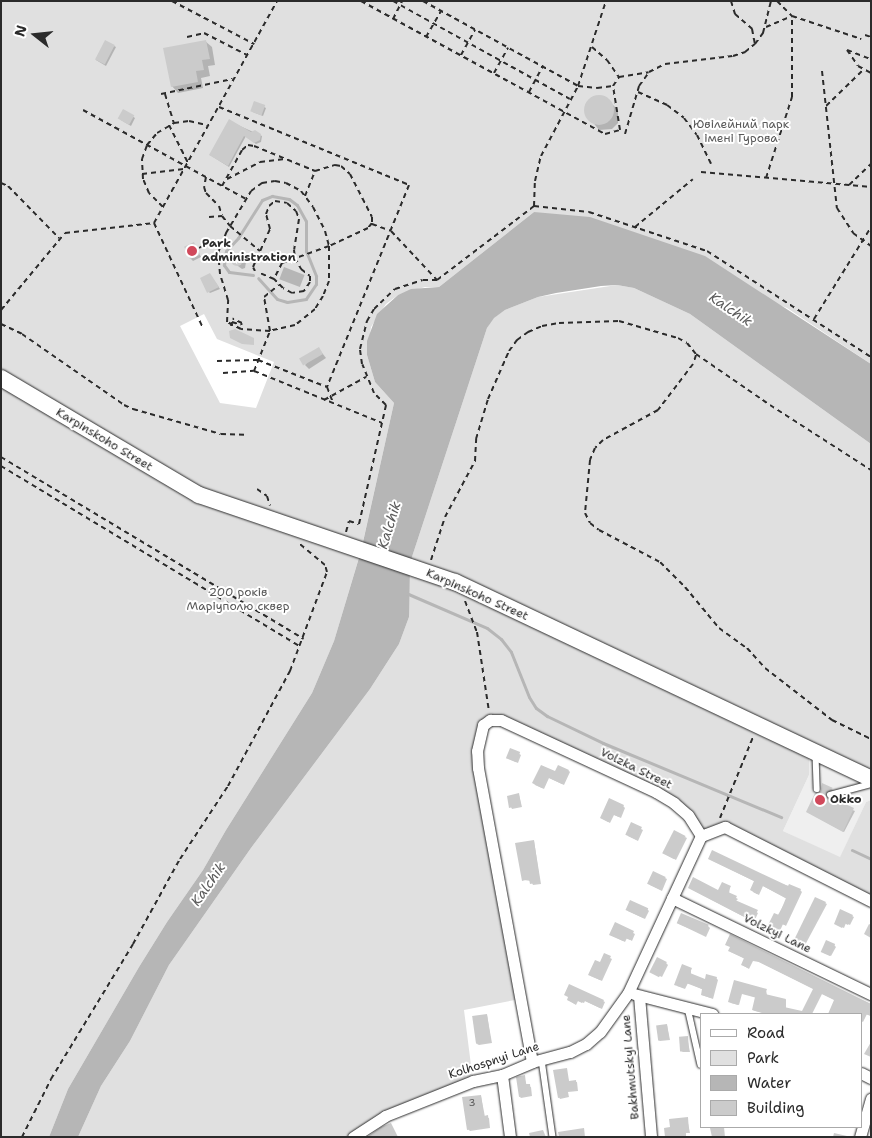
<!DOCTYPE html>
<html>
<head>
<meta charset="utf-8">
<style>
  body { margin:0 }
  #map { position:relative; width:872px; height:1138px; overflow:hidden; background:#fff; font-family:"Shantell Sans",sans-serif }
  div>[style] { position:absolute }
  .built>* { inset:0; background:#efefef }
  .green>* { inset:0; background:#e0e0e0 }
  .water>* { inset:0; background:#b6b6b6; transform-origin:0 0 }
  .shadow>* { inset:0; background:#0003 }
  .stream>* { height:3px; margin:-1.5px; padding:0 1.5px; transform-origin:1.5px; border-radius:1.5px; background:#b6b6b6 }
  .building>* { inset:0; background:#cbcbcb; transform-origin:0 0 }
  .round { border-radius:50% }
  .path>* { height:2px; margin-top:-1px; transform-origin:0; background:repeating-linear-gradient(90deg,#2b2b2b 0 5px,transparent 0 9px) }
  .roads { filter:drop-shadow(0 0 1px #2b2b2b) drop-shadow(0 0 1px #2b2b2b) }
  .lane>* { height:5.5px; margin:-2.75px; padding:0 2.75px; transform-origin:2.75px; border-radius:2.75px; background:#fff }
  .street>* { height:11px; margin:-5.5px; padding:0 5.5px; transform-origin:5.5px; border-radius:5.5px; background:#fff }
  .secondary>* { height:16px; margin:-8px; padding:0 8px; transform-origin:8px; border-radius:8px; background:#fff }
  .dots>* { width:14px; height:14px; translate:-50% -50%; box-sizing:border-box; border:2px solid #fff; border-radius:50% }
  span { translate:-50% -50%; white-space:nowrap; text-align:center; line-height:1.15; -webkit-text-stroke:4px #fff; paint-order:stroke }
  .number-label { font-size:10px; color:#535353 }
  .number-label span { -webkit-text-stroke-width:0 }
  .park-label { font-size:12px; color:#585858 }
  .poi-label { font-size:12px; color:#2b2b2b; font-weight:700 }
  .left { translate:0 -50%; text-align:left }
  .street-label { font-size:12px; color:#2b2b2b }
  .water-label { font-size:14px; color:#5c5c5c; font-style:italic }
  .frame { position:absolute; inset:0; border:2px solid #2b2b2b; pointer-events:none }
  .legend { position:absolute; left:700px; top:1013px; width:162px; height:115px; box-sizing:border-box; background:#fff; border:1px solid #aaa; margin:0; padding:6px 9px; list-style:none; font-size:15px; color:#2b2b2b }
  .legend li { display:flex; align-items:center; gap:10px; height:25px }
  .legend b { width:25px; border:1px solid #aaa }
  .north { position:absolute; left:10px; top:10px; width:50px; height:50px; -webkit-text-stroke:4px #fff; paint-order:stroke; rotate:286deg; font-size:14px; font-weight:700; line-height:20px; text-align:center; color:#2b2b2b }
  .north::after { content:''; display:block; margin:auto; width:18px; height:22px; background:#2b2b2b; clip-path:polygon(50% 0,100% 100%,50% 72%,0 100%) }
</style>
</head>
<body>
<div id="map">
  <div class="built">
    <i style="clip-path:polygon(809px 754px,871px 783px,871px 800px,866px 802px,840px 858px,783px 831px,809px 775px)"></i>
  </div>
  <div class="green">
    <i style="clip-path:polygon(evenodd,1px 1px,871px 1px,871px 364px,787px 308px,534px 212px,439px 287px,425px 287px,398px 295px,386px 304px,371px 327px,367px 355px,375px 382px,394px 403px,362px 546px,219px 498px,1px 372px,1px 1px,204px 314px,217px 339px,274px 362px,256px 408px,220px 403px,180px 326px,204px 314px)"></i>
    <i style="clip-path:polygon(617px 285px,634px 288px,690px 314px,871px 444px,871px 774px,410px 563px,487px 328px,493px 318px,505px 310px,538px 297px)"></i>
    <i style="clip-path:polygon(1px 378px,183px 487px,360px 554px,334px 641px,312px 693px,226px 830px,203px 870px,167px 922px,139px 967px,68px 1089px,49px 1137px,1px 1137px)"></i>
    <i style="clip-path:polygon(409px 570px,809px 754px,809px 775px,783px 831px,840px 857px,866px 802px,871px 800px,871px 901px,725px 827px,701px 836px,674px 803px,490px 720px,478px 736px,520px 999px,464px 1010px,473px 1081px,353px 1137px,78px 1137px,101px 1086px,130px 1041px,169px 965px,251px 848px,370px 689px,399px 644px,409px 617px)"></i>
  </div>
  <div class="water">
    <i style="clip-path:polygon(534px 212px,590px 217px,705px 256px,871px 364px,871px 444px,690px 314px,634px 288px,617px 285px,601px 286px,556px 293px,538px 297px,505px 310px,494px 318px,487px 328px,410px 563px,409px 617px,399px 644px,370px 689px,251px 848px,169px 965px,130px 1041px,101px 1086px,78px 1137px,49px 1137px,68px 1089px,139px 967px,167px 922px,203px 870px,226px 830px,312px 693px,334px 641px,361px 551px,394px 403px,375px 382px,367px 355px,367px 341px,377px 314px,398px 295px,411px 289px,439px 287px)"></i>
    <i style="left:284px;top:267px;width:22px;height:13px;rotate:21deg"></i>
  </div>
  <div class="shadow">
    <i style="clip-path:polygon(205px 41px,212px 47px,215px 65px,208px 66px,210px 76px,201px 78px,203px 88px,178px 93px,172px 86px)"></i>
    <i style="clip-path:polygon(114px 46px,116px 47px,106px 66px,96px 60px)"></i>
    <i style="clip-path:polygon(592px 97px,605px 97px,618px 110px,618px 123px,612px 129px,599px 130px,585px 112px,586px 104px)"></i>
    <i style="clip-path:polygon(254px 102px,266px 108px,263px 116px,253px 112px)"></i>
    <i style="clip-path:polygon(124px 111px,135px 118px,131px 126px,121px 120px)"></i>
    <i style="clip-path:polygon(229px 121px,262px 136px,261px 142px,256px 144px,246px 136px,229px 167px,210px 155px)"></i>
    <i style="clip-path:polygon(195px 245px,201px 257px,193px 261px,191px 259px)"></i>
    <i style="clip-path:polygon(239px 255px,246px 262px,245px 268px,242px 269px,234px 263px,234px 256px)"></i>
    <i style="clip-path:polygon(211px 276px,220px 289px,210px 293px,209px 292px)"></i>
    <i style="clip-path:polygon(319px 349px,326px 358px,309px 369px,305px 365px)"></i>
    <i style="clip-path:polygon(511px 749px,521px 755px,518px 763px,509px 759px)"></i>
    <i style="clip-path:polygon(542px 766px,556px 773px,569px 771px,570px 772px,564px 785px,549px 778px,544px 789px,535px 785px,534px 783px)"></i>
    <i style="clip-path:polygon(823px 785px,833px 790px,827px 794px,828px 800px,855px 811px,844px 832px,809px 813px,823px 792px)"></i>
    <i style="clip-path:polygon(519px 795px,522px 807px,512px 809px,511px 807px)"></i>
    <i style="clip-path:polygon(623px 806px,625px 808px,621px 818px,614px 815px,610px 823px,601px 818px)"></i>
    <i style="clip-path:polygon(631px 824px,643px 830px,638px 841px,628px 836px)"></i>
    <i style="clip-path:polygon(685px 837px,687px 838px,676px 860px,665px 854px)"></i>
    <i style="clip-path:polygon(534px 841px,541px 884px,533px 885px,531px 881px,524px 880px)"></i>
    <i style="clip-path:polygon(709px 859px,800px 890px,802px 892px,786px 926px,783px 924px,779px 933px,770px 929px,787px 899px,763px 886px,759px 895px,753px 892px,756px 882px)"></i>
    <i style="clip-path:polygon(665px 878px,667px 879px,662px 891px,650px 885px)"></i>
    <i style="clip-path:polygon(730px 887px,729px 894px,738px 899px,736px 901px,758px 913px,754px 922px,691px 889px,719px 891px)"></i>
    <i style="clip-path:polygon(825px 903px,827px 904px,805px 945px,797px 941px)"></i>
    <i style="clip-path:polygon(647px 909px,649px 911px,645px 919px,628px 911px)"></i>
    <i style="clip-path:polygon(852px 916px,854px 917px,850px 925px,846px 923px,844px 928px,837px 925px)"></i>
    <i style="clip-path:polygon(616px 924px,635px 934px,632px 941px,627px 938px,625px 942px,613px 936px)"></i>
    <i style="clip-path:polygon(679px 924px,708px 926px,710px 928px,706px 937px)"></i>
    <i style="clip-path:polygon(869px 924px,871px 925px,871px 938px,864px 934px)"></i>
    <i style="clip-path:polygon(834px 945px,836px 947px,831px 956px,824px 953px)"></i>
    <i style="clip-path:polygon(731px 947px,871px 1004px,871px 1016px,867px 1014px,863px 1022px,861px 1021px,861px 1014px,829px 1014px,835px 1000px,822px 994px,812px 1014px,766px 1014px,755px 1011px,753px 1010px,757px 998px,742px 994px,739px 1005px,731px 1003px,730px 1002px,735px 982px,766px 990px,767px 995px,786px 1000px,786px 1008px,803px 1013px,814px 989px,759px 962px,753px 961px,749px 969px,744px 966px,745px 959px,731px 952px)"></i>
    <i style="clip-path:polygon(610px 958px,612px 959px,602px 981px,591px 976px,600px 964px)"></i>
    <i style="clip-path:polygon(666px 963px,668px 965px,662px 977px,653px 973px)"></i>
    <i style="clip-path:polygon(691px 969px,691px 975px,706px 981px,716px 978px,718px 980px,713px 999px,702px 995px,704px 990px,688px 983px,685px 989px,677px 986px)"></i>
    <i style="clip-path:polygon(570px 997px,603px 1001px,605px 1002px,602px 1009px,585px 1001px,584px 1003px,578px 1001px,576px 1005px,568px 1000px)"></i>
    <i style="clip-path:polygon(487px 1015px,492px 1043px,479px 1045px,477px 1044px)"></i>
    <i style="clip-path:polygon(667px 1025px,670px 1040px,660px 1041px,658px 1040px)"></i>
    <i style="clip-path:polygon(687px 1037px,690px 1052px,683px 1052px,681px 1051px)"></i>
    <i style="clip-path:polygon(871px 1042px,871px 1057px,864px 1054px)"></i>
    <i style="clip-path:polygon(566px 1070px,569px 1082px,577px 1082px,578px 1091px,568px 1092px,569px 1097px,560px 1099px,559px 1097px)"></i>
    <i style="clip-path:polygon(524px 1077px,527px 1086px,531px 1087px,532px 1096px,521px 1098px,520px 1097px)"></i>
    <i style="clip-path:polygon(481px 1096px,485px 1117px,489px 1118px,490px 1128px,470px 1131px,468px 1129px)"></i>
    <i style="clip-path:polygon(687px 1118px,690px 1133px,686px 1133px,686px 1137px,666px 1137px,671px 1128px)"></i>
    <i style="clip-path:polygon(712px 1127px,724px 1127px,725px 1137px,713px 1137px)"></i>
    <i style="clip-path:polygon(543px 1130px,546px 1137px,530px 1137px,529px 1133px)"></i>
    <i style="clip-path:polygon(834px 1133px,847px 1136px,847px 1137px,833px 1137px)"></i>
  </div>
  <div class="stream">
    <i style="left:253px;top:275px;width:24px;rotate:-173deg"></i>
    <i style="left:229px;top:272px;width:9px;rotate:-126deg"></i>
    <i style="left:224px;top:265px;width:14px;rotate:-82deg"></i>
    <i style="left:226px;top:251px;width:18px;rotate:-47deg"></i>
    <i style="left:238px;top:238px;width:45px;rotate:-57.7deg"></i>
    <i style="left:262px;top:200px;width:11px;rotate:-22deg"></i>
    <i style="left:272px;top:196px;width:17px;rotate:10deg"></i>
    <i style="left:289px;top:199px;width:10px;rotate:37deg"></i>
    <i style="left:297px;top:205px;width:18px;rotate:61deg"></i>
    <i style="left:306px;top:221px;width:30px;rotate:90deg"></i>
    <i style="left:306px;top:251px;width:27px;rotate:68deg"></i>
    <i style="left:316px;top:276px;width:8px;rotate:90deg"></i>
    <i style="left:316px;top:284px;width:18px;rotate:124deg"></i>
    <i style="left:306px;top:299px;width:19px;rotate:171deg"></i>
    <i style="left:287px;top:302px;width:10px;rotate:-163deg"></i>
    <i style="left:277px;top:299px;width:28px;rotate:-132deg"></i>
    <i style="left:406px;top:593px;width:88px;rotate:23.4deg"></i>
    <i style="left:487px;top:628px;width:18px;rotate:38deg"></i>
    <i style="left:501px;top:639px;width:16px;rotate:52deg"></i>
    <i style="left:511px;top:652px;width:48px;rotate:68.2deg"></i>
    <i style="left:529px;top:697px;width:13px;rotate:58deg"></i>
    <i style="left:536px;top:708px;width:14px;rotate:36deg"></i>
    <i style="left:547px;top:716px;width:62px;rotate:25.7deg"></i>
    <i style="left:603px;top:743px;width:193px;rotate:22.6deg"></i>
    <i style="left:852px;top:850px;width:21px;rotate:25deg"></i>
  </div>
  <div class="building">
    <i style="left:105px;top:40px;width:11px;height:22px;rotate:27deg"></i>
    <i style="clip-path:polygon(206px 40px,210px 59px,202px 60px,204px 70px,196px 71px,198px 82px,171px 87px,163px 48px)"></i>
    <i class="round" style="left:584px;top:95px;width:30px;height:30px"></i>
    <i style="left:254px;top:101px;width:12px;height:11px;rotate:20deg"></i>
    <i style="left:123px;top:109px;width:13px;height:11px;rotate:29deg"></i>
    <i style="clip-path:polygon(229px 119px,251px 132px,255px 130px,261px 134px,260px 140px,254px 143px,244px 136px,228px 166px,209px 155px)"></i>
    <i style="left:194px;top:242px;width:14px;height:11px;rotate:65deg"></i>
    <i class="round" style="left:231px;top:254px;width:12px;height:12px"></i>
    <i style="clip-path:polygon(210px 273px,219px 287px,207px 293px,200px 278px)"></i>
    <i style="clip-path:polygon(235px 329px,254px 338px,254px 345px,242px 344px,230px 338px,229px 331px)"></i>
    <i style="left:319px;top:347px;width:8px;height:23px;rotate:60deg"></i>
    <i style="left:510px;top:748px;width:11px;height:11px;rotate:22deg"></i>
    <i style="clip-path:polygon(541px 765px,555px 771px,558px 765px,569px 770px,562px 784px,547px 777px,542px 788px,532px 783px)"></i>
    <i style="clip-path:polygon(822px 783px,833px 788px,826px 792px,827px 799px,834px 799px,854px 808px,843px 832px,806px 812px,815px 793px,821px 791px)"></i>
    <i style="clip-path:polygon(519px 793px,521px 805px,509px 808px,507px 796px)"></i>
    <i style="clip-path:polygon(609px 798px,624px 805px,619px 817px,612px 814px,608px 822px,600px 818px)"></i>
    <i style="left:631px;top:822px;width:12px;height:14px;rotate:24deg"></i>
    <i style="left:674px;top:830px;width:13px;height:26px;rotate:27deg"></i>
    <i style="clip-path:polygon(534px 840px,540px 882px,530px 884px,529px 879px,522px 881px,515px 843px)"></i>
    <i style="clip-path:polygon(712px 850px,788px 886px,789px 884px,801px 889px,785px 925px,781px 924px,777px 932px,767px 927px,774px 913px,779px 915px,786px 898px,761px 885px,757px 894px,750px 890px,754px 881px,708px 859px)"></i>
    <i style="left:653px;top:871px;width:14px;height:14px;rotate:25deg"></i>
    <i style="clip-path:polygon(693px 877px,718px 890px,722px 882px,731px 886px,728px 892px,737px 896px,735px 900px,758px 910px,752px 921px,688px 888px)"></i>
    <i style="clip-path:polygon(815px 897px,826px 902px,803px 944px,794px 940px)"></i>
    <i style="left:630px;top:900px;width:20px;height:11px;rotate:24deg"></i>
    <i style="clip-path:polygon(840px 909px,853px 915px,848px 925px,844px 923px,842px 928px,834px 924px)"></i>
    <i style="left:681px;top:913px;width:30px;height:11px;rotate:23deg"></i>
    <i style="clip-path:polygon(615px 922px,634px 931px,630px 940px,625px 938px,623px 941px,609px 935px)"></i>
    <i style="clip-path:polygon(730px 934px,871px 1004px,871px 1016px,865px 1014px,828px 1014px,834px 1000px,820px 993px,809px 1014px,768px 1014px,752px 1010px,755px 997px,741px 993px,738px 1005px,728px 1002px,734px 980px,767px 989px,765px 994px,786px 999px,784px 1007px,802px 1011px,813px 989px,757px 961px,752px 960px,748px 968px,741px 965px,744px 958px,728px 951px,730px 947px,725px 945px)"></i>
    <i style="left:826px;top:940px;width:10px;height:13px;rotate:24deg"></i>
    <i style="clip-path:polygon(604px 953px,611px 956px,600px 980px,588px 975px,595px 960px,600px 962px)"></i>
    <i style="left:657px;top:957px;width:11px;height:17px;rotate:27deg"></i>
    <i style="clip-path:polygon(682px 964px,692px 968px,690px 973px,705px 979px,706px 974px,717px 977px,711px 998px,701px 995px,702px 989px,686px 983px,684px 988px,674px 985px)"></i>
    <i style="clip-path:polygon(569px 984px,604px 1000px,600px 1008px,583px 1000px,582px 1003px,576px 1000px,575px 1004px,567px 1000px,568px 997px,564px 995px)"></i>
    <i style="left:487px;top:1014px;width:28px;height:15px;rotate:82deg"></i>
    <i style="left:667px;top:1024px;width:15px;height:11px;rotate:82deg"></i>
    <i style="left:688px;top:1036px;width:15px;height:9px;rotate:86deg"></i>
    <i style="clip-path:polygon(567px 1068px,569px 1081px,576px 1080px,577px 1089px,567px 1091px,568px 1096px,558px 1098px,553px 1070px)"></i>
    <i style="clip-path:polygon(525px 1075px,526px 1084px,530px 1084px,531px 1095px,519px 1097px,516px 1077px)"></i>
    <i style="clip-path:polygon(481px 1095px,484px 1116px,488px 1115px,489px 1126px,467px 1130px,462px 1097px)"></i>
    <i style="clip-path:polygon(688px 1117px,689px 1132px,685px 1132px,685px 1137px,665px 1137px,664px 1128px,670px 1127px,669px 1119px)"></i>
    <i style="clip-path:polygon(391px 1123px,398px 1137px,367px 1137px,381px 1127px)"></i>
    <i style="clip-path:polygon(723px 1127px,724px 1137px,712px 1137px,710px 1128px)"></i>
    <i style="clip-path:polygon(584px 1128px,585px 1137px,559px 1137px,558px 1132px)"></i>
  </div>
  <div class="path">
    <i style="left:172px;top:1px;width:93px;rotate:27.7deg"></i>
    <i style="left:361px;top:1px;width:278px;rotate:28.6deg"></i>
    <i style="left:605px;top:134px;width:16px;rotate:-15deg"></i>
    <i style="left:620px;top:130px;width:45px;rotate:-99deg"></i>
    <i style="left:613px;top:86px;width:11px;rotate:-56deg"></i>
    <i style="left:393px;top:1px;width:202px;rotate:29deg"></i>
    <i style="left:423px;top:1px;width:177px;rotate:28.7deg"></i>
    <i style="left:578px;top:86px;width:19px;rotate:6deg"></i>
    <i style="left:597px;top:88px;width:16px;rotate:-7deg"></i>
    <i style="left:731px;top:1px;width:14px;rotate:73deg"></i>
    <i style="left:735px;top:14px;width:23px;rotate:41deg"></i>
    <i style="left:752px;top:29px;width:15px;rotate:79deg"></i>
    <i style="left:777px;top:1px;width:21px;rotate:45deg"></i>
    <i style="left:792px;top:16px;width:73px;rotate:18.4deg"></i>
    <i style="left:393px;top:19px;width:20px;rotate:-63deg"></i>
    <i style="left:766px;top:27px;width:28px;rotate:-23deg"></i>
    <i style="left:865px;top:35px;width:6px;rotate:18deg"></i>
    <i style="left:187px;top:37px;width:17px;rotate:-13deg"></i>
    <i style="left:204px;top:33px;width:48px;rotate:27.1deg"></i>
    <i style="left:426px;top:37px;width:30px;rotate:-60deg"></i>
    <i style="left:592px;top:47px;width:20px;rotate:41deg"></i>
    <i style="left:607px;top:60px;width:21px;rotate:55deg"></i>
    <i style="left:847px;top:50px;width:19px;rotate:55deg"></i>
    <i style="left:858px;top:66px;width:15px;rotate:28deg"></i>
    <i style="left:847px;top:50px;width:26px;rotate:21deg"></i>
    <i style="left:461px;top:55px;width:29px;rotate:-61deg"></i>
    <i style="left:822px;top:71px;width:138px;rotate:83.8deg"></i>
    <i style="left:837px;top:208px;width:30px;rotate:57deg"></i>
    <i style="left:853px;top:233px;width:22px;rotate:36deg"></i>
    <i style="left:494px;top:73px;width:29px;rotate:-61deg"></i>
    <i style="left:619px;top:77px;width:30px;rotate:-9deg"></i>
    <i style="left:529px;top:92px;width:30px;rotate:-62deg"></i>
    <i style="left:638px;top:92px;width:32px;rotate:24deg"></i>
    <i style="left:667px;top:105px;width:21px;rotate:37deg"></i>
    <i style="left:684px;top:118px;width:21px;rotate:53deg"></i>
    <i style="left:697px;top:135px;width:32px;rotate:64deg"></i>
    <i style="left:161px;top:94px;width:73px;rotate:-11.9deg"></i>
    <i style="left:165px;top:94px;width:30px;rotate:73deg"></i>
    <i style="left:826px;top:106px;width:52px;rotate:-44.2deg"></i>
    <i style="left:219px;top:107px;width:205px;rotate:22.3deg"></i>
    <i style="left:409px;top:185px;width:218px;rotate:112.1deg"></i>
    <i style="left:327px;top:387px;width:17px;rotate:69deg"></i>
    <i style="left:83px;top:110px;width:186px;rotate:28.6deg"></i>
    <i style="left:169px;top:125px;width:42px;rotate:63.4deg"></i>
    <i style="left:625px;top:134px;width:50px;rotate:-73.7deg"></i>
    <i style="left:639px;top:86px;width:17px;rotate:-54deg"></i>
    <i style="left:649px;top:72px;width:18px;rotate:-27deg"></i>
    <i style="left:665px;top:64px;width:68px;rotate:-6.7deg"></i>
    <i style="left:733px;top:56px;width:13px;rotate:-18deg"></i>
    <i style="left:745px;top:52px;width:13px;rotate:-39deg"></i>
    <i style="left:755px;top:44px;width:14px;rotate:-54deg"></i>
    <i style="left:763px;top:33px;width:33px;rotate:-76deg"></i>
    <i style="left:701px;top:172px;width:171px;rotate:5deg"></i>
    <i style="left:142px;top:174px;width:42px;rotate:-6.8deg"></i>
    <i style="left:206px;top:177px;width:10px;rotate:101deg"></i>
    <i style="left:204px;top:187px;width:6px;rotate:72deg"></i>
    <i style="left:206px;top:193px;width:18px;rotate:45deg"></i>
    <i style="left:219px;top:206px;width:10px;rotate:73deg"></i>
    <i style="left:222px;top:216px;width:13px;rotate:51deg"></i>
    <i style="left:230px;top:226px;width:39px;rotate:40deg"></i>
    <i style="left:766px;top:178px;width:85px;rotate:-72.2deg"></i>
    <i style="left:792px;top:97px;width:81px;rotate:-90deg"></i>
    <i style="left:227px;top:179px;width:37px;rotate:-27deg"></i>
    <i style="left:260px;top:162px;width:25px;rotate:-7deg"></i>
    <i style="left:275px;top:181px;width:11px;rotate:10deg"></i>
    <i style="left:286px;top:183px;width:17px;rotate:28deg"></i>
    <i style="left:301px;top:191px;width:20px;rotate:53deg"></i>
    <i style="left:313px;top:207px;width:27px;rotate:63deg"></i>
    <i style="left:325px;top:231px;width:16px;rotate:75deg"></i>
    <i style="left:329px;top:246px;width:35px;rotate:90deg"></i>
    <i style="left:329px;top:281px;width:16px;rotate:112deg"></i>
    <i style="left:323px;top:296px;width:15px;rotate:122deg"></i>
    <i style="left:315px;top:309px;width:26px;rotate:141deg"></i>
    <i style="left:295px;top:325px;width:26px;rotate:167deg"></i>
    <i style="left:270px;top:331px;width:29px;rotate:-176deg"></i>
    <i style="left:241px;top:329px;width:16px;rotate:-153deg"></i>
    <i style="left:227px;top:322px;width:22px;rotate:-87deg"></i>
    <i style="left:228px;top:300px;width:27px;rotate:-107deg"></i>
    <i style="left:220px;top:274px;width:21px;rotate:-95deg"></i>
    <i style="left:218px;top:253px;width:22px;rotate:-68deg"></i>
    <i style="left:226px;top:233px;width:49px;rotate:-59.2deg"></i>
    <i style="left:251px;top:191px;width:14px;rotate:-36deg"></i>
    <i style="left:262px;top:183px;width:13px;rotate:-9deg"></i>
    <i style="left:1px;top:183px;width:8px;rotate:23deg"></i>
    <i style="left:8px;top:186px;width:73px;rotate:45.6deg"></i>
    <i style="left:849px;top:185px;width:30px;rotate:-44deg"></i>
    <i style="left:222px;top:186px;width:41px;rotate:-60.9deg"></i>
    <i style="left:242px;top:150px;width:8px;rotate:-40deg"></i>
    <i style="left:248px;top:145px;width:6px;rotate:9deg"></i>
    <i style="left:254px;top:146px;width:66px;rotate:22.3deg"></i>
    <i style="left:315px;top:171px;width:21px;rotate:-17deg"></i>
    <i style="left:335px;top:165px;width:6px;rotate:9deg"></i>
    <i style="left:341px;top:166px;width:12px;rotate:42deg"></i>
    <i style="left:350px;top:174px;width:48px;rotate:62.9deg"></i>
    <i style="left:372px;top:217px;width:6px;rotate:90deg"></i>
    <i style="left:372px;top:223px;width:6px;rotate:129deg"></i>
    <i style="left:368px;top:228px;width:43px;rotate:155.2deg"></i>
    <i style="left:329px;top:246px;width:50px;rotate:160.1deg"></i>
    <i style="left:282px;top:263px;width:18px;rotate:117deg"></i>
    <i style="left:305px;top:196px;width:27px;rotate:-68deg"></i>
    <i style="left:534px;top:206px;width:25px;rotate:-88deg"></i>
    <i style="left:535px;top:181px;width:26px;rotate:-77deg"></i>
    <i style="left:541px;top:156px;width:79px;rotate:-62.1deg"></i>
    <i style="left:578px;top:86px;width:89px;rotate:-71.8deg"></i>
    <i style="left:163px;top:207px;width:20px;rotate:-135deg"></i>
    <i style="left:149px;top:193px;width:15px;rotate:-113deg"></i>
    <i style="left:143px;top:179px;width:20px;rotate:-93deg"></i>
    <i style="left:142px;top:159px;width:15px;rotate:-70deg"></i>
    <i style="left:147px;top:145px;width:16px;rotate:-50deg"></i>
    <i style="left:157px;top:133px;width:20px;rotate:-30deg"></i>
    <i style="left:174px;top:123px;width:15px;rotate:-8deg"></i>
    <i style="left:189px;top:121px;width:18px;rotate:13deg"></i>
    <i style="left:209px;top:217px;width:13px;rotate:-4deg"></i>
    <i style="left:154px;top:223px;width:254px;rotate:-61deg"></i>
    <i style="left:154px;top:223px;width:116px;rotate:65deg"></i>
    <i style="left:372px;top:224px;width:20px;rotate:20deg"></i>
    <i style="left:391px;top:231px;width:67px;rotate:46.8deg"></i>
    <i style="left:635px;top:227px;width:75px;rotate:-39.6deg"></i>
    <i style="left:199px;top:248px;width:13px;rotate:-29deg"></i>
    <i style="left:210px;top:242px;width:12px;rotate:-5deg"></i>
    <i style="left:255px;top:271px;width:4px;rotate:-117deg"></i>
    <i style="left:253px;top:267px;width:42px;rotate:-65.9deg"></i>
    <i style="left:270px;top:229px;width:16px;rotate:-105deg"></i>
    <i style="left:266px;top:214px;width:9px;rotate:-69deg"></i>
    <i style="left:269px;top:206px;width:8px;rotate:-40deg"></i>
    <i style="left:275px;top:201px;width:12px;rotate:9deg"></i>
    <i style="left:287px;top:203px;width:12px;rotate:42deg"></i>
    <i style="left:296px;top:211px;width:9px;rotate:69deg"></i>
    <i style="left:299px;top:219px;width:31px;rotate:99deg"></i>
    <i style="left:294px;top:250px;width:8px;rotate:83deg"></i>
    <i style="left:295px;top:258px;width:13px;rotate:61deg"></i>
    <i style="left:301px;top:269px;width:11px;rotate:38deg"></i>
    <i style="left:310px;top:276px;width:6px;rotate:90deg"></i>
    <i style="left:310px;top:282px;width:11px;rotate:124deg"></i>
    <i style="left:304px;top:291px;width:12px;rotate:171deg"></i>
    <i style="left:292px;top:293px;width:10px;rotate:-151deg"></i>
    <i style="left:283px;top:288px;width:13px;rotate:-135deg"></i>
    <i style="left:274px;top:279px;width:15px;rotate:-157deg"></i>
    <i style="left:1px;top:310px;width:100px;rotate:-50.3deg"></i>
    <i style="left:65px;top:233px;width:90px;rotate:-6.4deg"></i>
    <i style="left:814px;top:319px;width:108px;rotate:-58.2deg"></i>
    <i style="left:1px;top:324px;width:23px;rotate:25deg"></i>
    <i style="left:22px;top:334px;width:124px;rotate:34.8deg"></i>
    <i style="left:124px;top:405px;width:10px;rotate:24deg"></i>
    <i style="left:133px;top:409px;width:91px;rotate:15.9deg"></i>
    <i style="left:221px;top:434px;width:24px;rotate:2deg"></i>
    <i style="left:231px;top:326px;width:4px;rotate:-76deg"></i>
    <i style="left:232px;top:322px;width:9px;rotate:18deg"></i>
    <i style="left:241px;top:325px;width:2px;rotate:-63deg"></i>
    <i style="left:242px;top:323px;width:10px;rotate:-156deg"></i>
    <i style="left:233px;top:319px;width:1px;rotate:-45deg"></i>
    <i style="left:696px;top:355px;width:9px;rotate:108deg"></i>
    <i style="left:693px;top:364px;width:58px;rotate:127.3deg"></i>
    <i style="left:658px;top:410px;width:63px;rotate:151.4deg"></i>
    <i style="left:603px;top:440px;width:11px;rotate:135deg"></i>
    <i style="left:595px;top:448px;width:13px;rotate:113deg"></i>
    <i style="left:590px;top:460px;width:53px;rotate:95.4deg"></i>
    <i style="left:585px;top:513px;width:11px;rotate:63deg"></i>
    <i style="left:590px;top:523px;width:11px;rotate:38deg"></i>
    <i style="left:599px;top:530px;width:69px;rotate:27.7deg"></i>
    <i style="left:660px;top:562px;width:35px;rotate:45deg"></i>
    <i style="left:685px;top:587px;width:53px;rotate:50.3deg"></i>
    <i style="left:719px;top:628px;width:34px;rotate:36deg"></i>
    <i style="left:747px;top:648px;width:27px;rotate:48deg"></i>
    <i style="left:765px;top:668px;width:85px;rotate:37.8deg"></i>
    <i style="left:832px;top:720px;width:43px;rotate:26deg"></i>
    <i style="left:217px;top:361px;width:41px;rotate:-1.4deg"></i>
    <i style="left:258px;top:360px;width:74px;rotate:21.4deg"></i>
    <i style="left:254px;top:371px;width:43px;rotate:-68.2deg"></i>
    <i style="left:270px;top:331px;width:35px;rotate:-100deg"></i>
    <i style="left:264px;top:297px;width:19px;rotate:-39deg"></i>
    <i style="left:223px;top:373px;width:31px;rotate:-4deg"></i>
    <i style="left:254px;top:371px;width:138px;rotate:22.1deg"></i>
    <i style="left:324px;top:400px;width:48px;rotate:-28.7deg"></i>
    <i style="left:1px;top:457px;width:353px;rotate:31deg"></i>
    <i style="left:1px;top:466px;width:350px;rotate:31.1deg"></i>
    <i style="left:257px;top:489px;width:12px;rotate:35deg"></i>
    <i style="left:267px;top:496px;width:10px;rotate:73deg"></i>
    <i style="left:346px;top:532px;width:11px;rotate:-75deg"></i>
    <i style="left:349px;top:521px;width:10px;rotate:17deg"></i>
    <i style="left:359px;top:524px;width:122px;rotate:-77.2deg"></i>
    <i style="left:386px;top:405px;width:17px;rotate:-135deg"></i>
    <i style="left:374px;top:393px;width:31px;rotate:-112deg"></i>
    <i style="left:362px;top:364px;width:15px;rotate:-98deg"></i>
    <i style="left:360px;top:349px;width:29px;rotate:-76deg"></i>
    <i style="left:367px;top:321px;width:14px;rotate:-60deg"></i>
    <i style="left:374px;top:309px;width:29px;rotate:-44deg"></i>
    <i style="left:395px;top:289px;width:29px;rotate:-18deg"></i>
    <i style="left:423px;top:280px;width:14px"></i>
    <i style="left:437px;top:280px;width:122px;rotate:-37.3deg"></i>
    <i style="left:534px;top:206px;width:55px;rotate:6.2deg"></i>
    <i style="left:589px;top:212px;width:124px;rotate:18.3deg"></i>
    <i style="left:707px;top:251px;width:195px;rotate:32.9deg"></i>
    <i style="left:431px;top:560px;width:45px;rotate:-72deg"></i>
    <i style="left:445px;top:517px;width:64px;rotate:-61.8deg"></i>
    <i style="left:475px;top:461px;width:22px;rotate:-87deg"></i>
    <i style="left:476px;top:439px;width:42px;rotate:-73.3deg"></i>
    <i style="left:488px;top:399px;width:52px;rotate:-66.4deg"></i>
    <i style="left:509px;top:351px;width:14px;rotate:-54deg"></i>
    <i style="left:517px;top:340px;width:14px;rotate:-36deg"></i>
    <i style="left:528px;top:332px;width:15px;rotate:-23deg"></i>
    <i style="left:542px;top:326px;width:17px;rotate:-10deg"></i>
    <i style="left:559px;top:323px;width:60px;rotate:-1.9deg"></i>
    <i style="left:619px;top:321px;width:61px;rotate:16.1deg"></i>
    <i style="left:678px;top:338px;width:10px;rotate:29deg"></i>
    <i style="left:687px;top:343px;width:14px;rotate:51deg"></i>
    <i style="left:696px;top:354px;width:90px;rotate:34.6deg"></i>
    <i style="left:770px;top:405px;width:120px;rotate:32.8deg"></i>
    <i style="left:465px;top:601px;width:33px;rotate:69deg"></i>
    <i style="left:477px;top:632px;width:80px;rotate:81.4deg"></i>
    <i style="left:720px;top:818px;width:87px;rotate:-67.8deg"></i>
    <i style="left:22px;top:1137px;width:65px;rotate:-63.4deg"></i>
    <i style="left:51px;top:1079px;width:158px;rotate:-58.7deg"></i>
    <i style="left:133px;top:944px;width:97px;rotate:-61.1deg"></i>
    <i style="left:180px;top:859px;width:87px;rotate:-56.7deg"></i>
    <i style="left:228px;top:786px;width:131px;rotate:-61.7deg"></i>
    <i style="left:290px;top:671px;width:106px;rotate:-69.5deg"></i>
    <i style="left:327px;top:572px;width:7px;rotate:-106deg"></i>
    <i style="left:325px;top:565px;width:34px;rotate:-140deg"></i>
  </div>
  <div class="roads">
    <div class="lane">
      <i style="left:816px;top:755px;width:34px;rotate:88deg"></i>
      <i style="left:830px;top:795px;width:42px;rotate:-15deg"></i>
      <i style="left:688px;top:1008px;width:58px;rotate:77.2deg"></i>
      <i style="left:542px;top:1060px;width:78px;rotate:81.9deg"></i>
    </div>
    <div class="street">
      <i style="left:701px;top:836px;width:26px;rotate:-21deg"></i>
      <i style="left:725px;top:827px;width:164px;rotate:26.9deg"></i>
      <i style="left:672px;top:898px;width:221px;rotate:25.8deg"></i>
      <i style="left:634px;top:994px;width:81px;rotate:14.4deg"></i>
      <i style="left:639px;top:996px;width:142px;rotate:85.1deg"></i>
      <i style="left:532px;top:1062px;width:299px;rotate:-100.4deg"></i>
      <i style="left:478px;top:768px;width:17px;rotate:-93deg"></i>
      <i style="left:477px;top:751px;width:27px;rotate:-77deg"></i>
      <i style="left:483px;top:725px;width:9px;rotate:-36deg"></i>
      <i style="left:490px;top:720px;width:11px"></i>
      <i style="left:501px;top:720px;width:171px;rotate:24.9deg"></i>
      <i style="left:656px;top:792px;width:21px;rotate:31deg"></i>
      <i style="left:674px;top:803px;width:18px;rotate:41deg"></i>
      <i style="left:688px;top:815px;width:25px;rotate:58deg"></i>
      <i style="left:861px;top:1073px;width:11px;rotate:27deg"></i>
      <i style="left:502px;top:1075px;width:63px;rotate:82.6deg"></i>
      <i style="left:353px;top:1137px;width:38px;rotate:-33deg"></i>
      <i style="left:385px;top:1116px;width:95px;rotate:-21.7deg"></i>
      <i style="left:473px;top:1081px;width:30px;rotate:-12deg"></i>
      <i style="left:502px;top:1075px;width:33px;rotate:-23deg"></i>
      <i style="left:532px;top:1062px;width:39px;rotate:-15deg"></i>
      <i style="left:570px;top:1052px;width:18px;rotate:-27deg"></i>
      <i style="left:586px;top:1044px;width:18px;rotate:-41deg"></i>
      <i style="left:600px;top:1032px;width:48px;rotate:-54.3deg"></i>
      <i style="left:628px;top:993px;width:173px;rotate:-65.1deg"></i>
      <i style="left:860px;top:1137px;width:40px;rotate:-74deg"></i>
    </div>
    <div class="secondary">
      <i style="left:1px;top:378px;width:230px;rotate:30.6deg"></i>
      <i style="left:199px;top:495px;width:270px;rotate:18.8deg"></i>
      <i style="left:455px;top:582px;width:460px;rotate:25.3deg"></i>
    </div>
  </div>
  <div class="dots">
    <i style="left:192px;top:251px;background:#d1495b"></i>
    <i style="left:820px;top:800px;background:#d1495b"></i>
  </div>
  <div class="number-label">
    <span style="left:472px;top:1103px">3</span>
  </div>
  <div class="park-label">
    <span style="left:741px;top:132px">Ювілейний парк<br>імені Гурова</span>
    <span style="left:238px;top:600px">200 років<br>Маріуполю сквер</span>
  </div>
  <div class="poi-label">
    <span class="left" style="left:202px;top:251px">Park<br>administration</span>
    <span class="left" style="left:830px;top:800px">Okko</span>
  </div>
  <div class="street-label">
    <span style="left:104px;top:440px;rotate:31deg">Karpinskoho Street</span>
    <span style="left:477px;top:595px;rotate:24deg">Karpinskoho Street</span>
    <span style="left:636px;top:769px;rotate:26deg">Volzka Street</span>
    <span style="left:777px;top:934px;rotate:26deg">Volzkyi Lane</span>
    <span style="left:494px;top:1061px;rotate:-18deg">Kolhospnyi Lane</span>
    <span style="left:631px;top:1067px;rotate:-95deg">Bakhmutskyi Lane</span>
  </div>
  <div class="water-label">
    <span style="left:731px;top:309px;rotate:34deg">Kalchik</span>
    <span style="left:389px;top:525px;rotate:-73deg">Kalchik</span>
    <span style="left:208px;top:884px;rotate:-55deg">Kalchik</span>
  </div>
  <div class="frame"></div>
  <ul class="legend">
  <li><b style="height:6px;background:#fff"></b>Road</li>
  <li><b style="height:14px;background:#e0e0e0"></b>Park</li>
  <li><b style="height:14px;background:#b6b6b6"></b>Water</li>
  <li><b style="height:14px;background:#cbcbcb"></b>Building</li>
  </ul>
  <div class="north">N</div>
</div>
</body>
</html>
